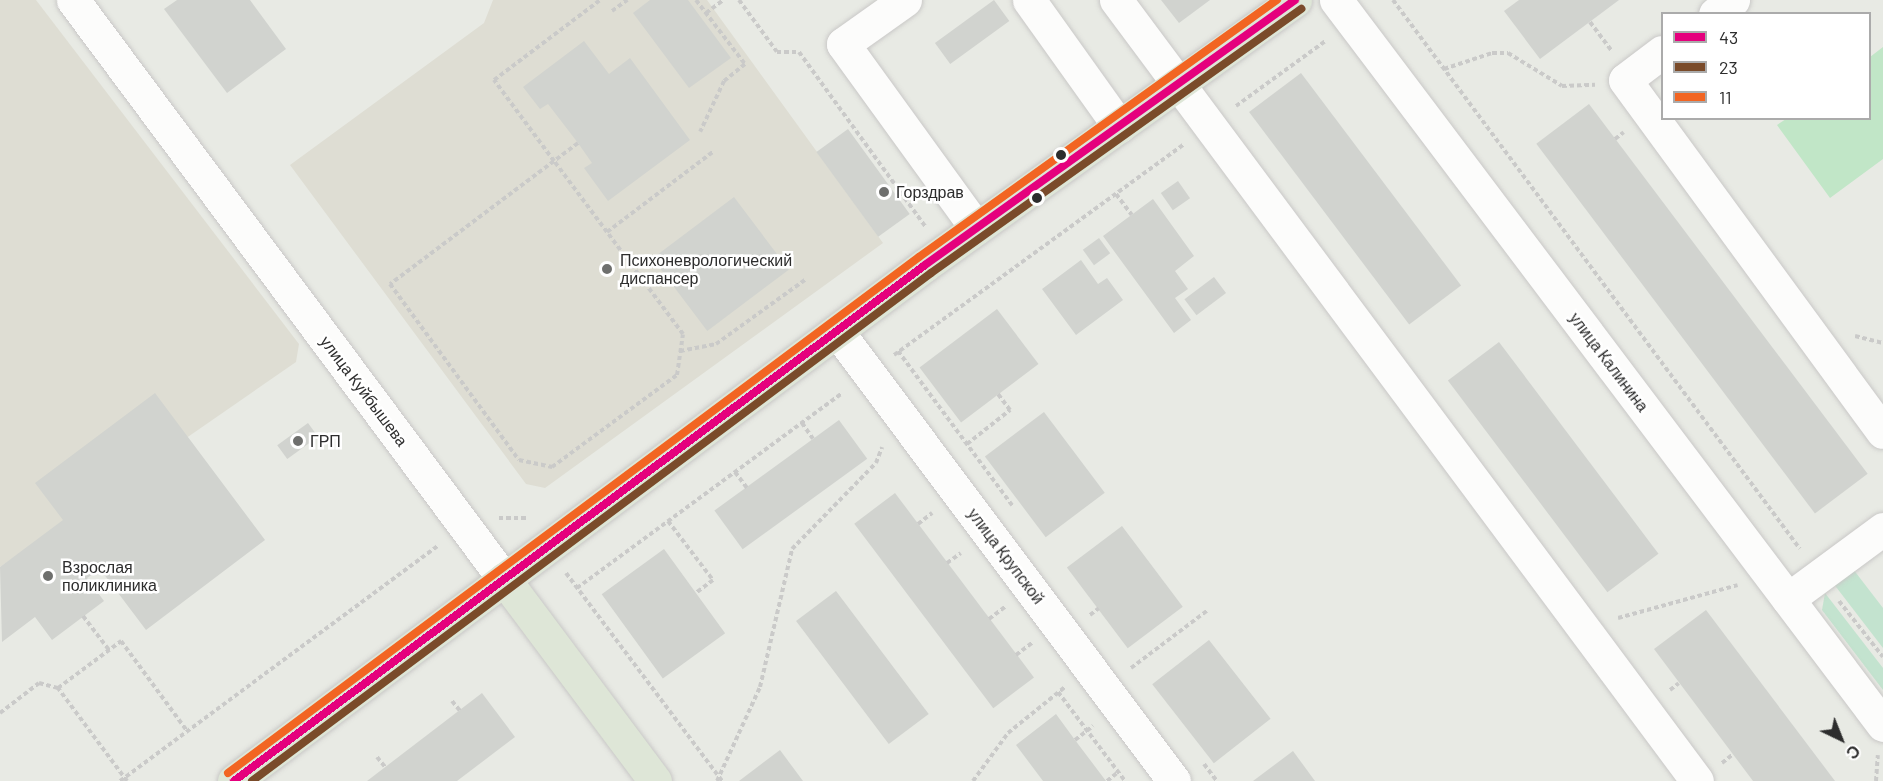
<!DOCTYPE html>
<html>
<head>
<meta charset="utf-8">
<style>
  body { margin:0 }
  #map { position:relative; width:1883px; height:781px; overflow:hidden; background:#e8eae4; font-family:Barlow,sans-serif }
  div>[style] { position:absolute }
  .medical>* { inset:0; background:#deddd3 }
  .green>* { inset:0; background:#c3e3cf }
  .pitch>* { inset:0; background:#c1e6c7 }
  .building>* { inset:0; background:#d1d3cf; transform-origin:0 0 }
  .path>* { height:4px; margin-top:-2px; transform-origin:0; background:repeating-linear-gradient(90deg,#cacac9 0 4.5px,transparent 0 7.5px) }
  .roads { filter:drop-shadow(0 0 2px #c9c8c7) drop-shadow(0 0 2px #c9c8c7) }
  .minor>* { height:33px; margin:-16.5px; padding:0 16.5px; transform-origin:16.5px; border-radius:16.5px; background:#fcfcfb }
  .major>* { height:33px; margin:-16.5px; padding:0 16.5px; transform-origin:16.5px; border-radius:16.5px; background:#dee6d7 }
  .bus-1>* { height:8px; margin:-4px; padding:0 4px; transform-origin:4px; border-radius:4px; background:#e5007d }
  .bus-2>* { height:8px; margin:-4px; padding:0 4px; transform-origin:4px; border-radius:4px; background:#7a4b2a }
  .bus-3>* { height:8px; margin:-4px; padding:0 4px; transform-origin:4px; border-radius:4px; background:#f26522 }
  .dots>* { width:16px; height:16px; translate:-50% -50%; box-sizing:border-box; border:3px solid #fff; border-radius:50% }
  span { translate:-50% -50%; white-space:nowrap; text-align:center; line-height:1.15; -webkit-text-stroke:5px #fff; paint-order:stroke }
  .poi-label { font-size:16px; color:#2d2d2d }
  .left { translate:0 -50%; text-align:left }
  .street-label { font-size:16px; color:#2d2d2d }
  .legend { position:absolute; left:1661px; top:12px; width:210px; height:108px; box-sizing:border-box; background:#fff; border:2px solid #ababab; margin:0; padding:8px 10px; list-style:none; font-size:18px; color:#2d2d2d }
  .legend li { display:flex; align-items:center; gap:12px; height:30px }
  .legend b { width:30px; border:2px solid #ababab }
  .north { position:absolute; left:1811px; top:709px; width:60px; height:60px; -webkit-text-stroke:4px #fff; paint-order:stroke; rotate:137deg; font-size:16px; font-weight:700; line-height:24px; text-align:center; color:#2d2d2d }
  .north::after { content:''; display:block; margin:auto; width:21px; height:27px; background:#2d2d2d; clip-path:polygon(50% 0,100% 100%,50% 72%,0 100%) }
</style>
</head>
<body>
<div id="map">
  <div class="medical">
    <i style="clip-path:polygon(0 0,36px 0,299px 344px,296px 362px,0 567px)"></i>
    <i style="clip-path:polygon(493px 0,707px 0,883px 243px,545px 488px,526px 484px,290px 165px,484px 23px)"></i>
  </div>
  <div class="green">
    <i style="clip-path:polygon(1853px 569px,1883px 608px,1883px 648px,1833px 583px)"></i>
    <i style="clip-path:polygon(1825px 593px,1883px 668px,1883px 690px,1822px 610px)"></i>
  </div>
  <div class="pitch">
    <i style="clip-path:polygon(1883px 47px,1883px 159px,1830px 198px,1777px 125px,1786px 119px,1870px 118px,1870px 57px)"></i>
  </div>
  <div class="building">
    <i style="clip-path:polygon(177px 0,250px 0,286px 49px,227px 93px,164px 9px)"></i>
    <i style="clip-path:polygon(650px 0,688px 0,731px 58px,689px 88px,633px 13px)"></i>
    <i style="left:994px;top:0;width:26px;height:73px;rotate:54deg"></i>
    <i style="clip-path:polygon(1161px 0,1210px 0,1179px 23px)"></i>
    <i style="clip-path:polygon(1519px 0,1619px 0,1540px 59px,1504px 11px)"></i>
    <i style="clip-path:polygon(584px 41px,609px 74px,630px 58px,690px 140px,608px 201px,584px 168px,592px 163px,578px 143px,548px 104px,540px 109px,523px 87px)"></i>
    <i style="left:1301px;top:73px;width:266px;height:65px;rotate:53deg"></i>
    <i style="left:1589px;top:104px;width:463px;height:66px;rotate:53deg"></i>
    <i style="left:848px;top:129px;width:105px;height:39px;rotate:54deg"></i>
    <i style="left:1178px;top:181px;width:21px;height:21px;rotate:55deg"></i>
    <i style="left:734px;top:197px;width:91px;height:102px;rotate:53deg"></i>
    <i style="clip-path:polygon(1153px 199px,1194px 256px,1175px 271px,1188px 289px,1175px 298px,1191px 320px,1174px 333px,1103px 236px)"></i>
    <i style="left:1099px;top:238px;width:19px;height:20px;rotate:54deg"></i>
    <i style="clip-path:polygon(1081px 260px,1098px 284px,1107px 278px,1123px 300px,1076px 335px,1042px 289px)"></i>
    <i style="left:1214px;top:277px;width:20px;height:37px;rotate:53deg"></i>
    <i style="left:997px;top:309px;width:69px;height:97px;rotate:53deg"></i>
    <i style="left:1499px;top:342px;width:265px;height:64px;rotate:53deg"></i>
    <i style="clip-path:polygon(155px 393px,265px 540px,146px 630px,100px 569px,87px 578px,104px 601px,52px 640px,35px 617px,2px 642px,0 567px,63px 520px,35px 483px)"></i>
    <i style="left:1044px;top:412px;width:101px;height:74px;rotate:53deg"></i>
    <i style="left:839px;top:420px;width:48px;height:154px;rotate:54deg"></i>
    <i style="left:308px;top:423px;width:17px;height:38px;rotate:54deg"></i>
    <i style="left:895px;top:493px;width:231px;height:51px;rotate:53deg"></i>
    <i style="left:1122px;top:526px;width:101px;height:69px;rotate:53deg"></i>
    <i style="left:664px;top:549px;width:104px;height:77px;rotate:54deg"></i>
    <i style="left:836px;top:591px;width:154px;height:50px;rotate:53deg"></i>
    <i style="clip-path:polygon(1706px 610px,1835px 781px,1753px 781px,1654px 649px)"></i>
    <i style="left:1209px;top:640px;width:100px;height:72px;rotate:52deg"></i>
    <i style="clip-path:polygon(482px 693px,515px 737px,457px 781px,367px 781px)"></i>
    <i style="clip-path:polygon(1056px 714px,1075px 740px,1106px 781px,1043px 781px,1016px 745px)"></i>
    <i style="clip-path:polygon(780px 750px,803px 781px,739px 781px)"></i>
    <i style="clip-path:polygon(1293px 751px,1315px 781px,1253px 781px)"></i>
  </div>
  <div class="path">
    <i style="left:696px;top:0;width:81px;rotate:52.6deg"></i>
    <i style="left:745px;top:64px;width:27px;rotate:141deg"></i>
    <i style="left:724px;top:81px;width:56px;rotate:115.2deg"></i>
    <i style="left:739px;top:0;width:64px;rotate:53.8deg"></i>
    <i style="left:777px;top:52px;width:22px"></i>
    <i style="left:799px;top:52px;width:215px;rotate:54.1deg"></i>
    <i style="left:1393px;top:0;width:683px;rotate:53.45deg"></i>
    <i style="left:612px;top:11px;width:19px;rotate:-36deg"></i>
    <i style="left:706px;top:13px;width:21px;rotate:-37deg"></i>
    <i style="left:1590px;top:22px;width:35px;rotate:53deg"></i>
    <i style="left:1444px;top:69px;width:51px;rotate:-18.4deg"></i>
    <i style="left:1492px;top:53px;width:16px"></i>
    <i style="left:1508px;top:53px;width:63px;rotate:31.4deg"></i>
    <i style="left:1562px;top:86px;width:33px;rotate:-2deg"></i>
    <i style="left:1236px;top:106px;width:112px;rotate:-36deg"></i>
    <i style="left:1615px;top:139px;width:11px;rotate:-38deg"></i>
    <i style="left:578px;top:143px;width:235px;rotate:143.1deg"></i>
    <i style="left:390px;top:284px;width:218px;rotate:53.8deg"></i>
    <i style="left:519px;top:460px;width:34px;rotate:12deg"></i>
    <i style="left:552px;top:467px;width:155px;rotate:-36.4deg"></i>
    <i style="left:677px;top:375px;width:41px;rotate:-81.7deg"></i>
    <i style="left:683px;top:334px;width:127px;rotate:-126.7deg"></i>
    <i style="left:607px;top:232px;width:89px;rotate:-126.7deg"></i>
    <i style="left:554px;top:161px;width:101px;rotate:-126.5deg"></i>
    <i style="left:494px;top:80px;width:133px;rotate:-37deg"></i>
    <i style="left:1116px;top:194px;width:26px;rotate:53deg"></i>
    <i style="left:607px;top:232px;width:134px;rotate:-37.1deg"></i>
    <i style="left:1855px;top:336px;width:29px;rotate:14deg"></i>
    <i style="left:680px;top:351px;width:37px;rotate:-11deg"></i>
    <i style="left:716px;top:344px;width:111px;rotate:-35.8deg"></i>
    <i style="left:898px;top:351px;width:192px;rotate:53.5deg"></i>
    <i style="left:894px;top:355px;width:359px;rotate:-36deg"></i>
    <i style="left:802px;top:423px;width:19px;rotate:55deg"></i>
    <i style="left:967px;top:444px;width:55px;rotate:-38.3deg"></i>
    <i style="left:1010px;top:410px;width:20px;rotate:-127deg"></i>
    <i style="left:735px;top:472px;width:20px;rotate:53deg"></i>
    <i style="left:499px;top:518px;width:28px"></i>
    <i style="left:668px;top:521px;width:74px;rotate:52.7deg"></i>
    <i style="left:713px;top:580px;width:21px;rotate:143deg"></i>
    <i style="left:918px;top:524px;width:18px;rotate:-38deg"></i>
    <i style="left:947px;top:563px;width:17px;rotate:-36deg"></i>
    <i style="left:566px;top:573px;width:260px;rotate:53.1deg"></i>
    <i style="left:577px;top:588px;width:329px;rotate:-36.3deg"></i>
    <i style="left:1839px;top:601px;width:71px;rotate:51.8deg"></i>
    <i style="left:1090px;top:615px;width:11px;rotate:-38deg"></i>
    <i style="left:83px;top:616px;width:43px;rotate:52.6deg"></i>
    <i style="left:1618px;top:618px;width:124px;rotate:-15.4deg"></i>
    <i style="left:989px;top:619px;width:20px;rotate:-37deg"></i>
    <i style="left:1016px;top:655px;width:20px;rotate:-37deg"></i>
    <i style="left:1131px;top:668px;width:96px;rotate:-37deg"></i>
    <i style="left:1670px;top:690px;width:11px;rotate:-38deg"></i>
    <i style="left:1058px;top:692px;width:111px;rotate:53deg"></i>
    <i style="left:452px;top:701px;width:13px;rotate:51deg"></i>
    <i style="left:0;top:713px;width:49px;rotate:-37.6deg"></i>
    <i style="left:39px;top:683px;width:20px;rotate:15deg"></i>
    <i style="left:1075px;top:740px;width:23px;rotate:-38deg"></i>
    <i style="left:377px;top:757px;width:13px;rotate:51deg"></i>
    <i style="left:1722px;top:763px;width:14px;rotate:-39deg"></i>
    <i style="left:1204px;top:764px;width:21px;rotate:53deg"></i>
    <i style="left:120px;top:781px;width:397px;rotate:-36.5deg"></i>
    <i style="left:127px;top:781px;width:116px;rotate:-126.6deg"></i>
    <i style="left:58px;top:688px;width:79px;rotate:-36.7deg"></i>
    <i style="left:121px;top:641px;width:112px;rotate:53.7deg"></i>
    <i style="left:717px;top:781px;width:103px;rotate:-65.4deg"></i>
    <i style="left:760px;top:687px;width:142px;rotate:-76.9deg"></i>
    <i style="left:792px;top:549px;width:120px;rotate:-45.7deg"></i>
    <i style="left:876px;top:463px;width:17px;rotate:-69deg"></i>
    <i style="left:973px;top:781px;width:59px;rotate:-53.9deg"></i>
    <i style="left:1008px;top:733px;width:73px;rotate:-38.9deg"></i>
    <i style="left:1107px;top:781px;width:14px;rotate:-39deg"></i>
    <i style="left:1876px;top:781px;width:26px;rotate:-86deg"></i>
  </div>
  <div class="roads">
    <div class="minor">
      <i style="left:73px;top:0;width:722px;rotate:53.34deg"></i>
      <i style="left:905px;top:0;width:76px;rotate:144.6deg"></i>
      <i style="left:843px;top:44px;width:227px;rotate:54.1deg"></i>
      <i style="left:1029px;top:0;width:155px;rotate:54.5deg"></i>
      <i style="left:1116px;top:0;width:973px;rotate:53.35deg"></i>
      <i style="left:1336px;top:0;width:908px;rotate:52.97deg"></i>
      <i style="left:1715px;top:14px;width:23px;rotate:-38deg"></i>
      <i style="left:1662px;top:52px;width:46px;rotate:142.9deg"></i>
      <i style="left:1625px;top:80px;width:436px;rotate:53.8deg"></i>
      <i style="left:837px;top:331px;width:562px;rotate:53.17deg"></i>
      <i style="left:1788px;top:599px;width:118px;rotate:-36.4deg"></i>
    </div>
    <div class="major">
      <i style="left:504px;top:579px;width:252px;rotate:53.2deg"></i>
      <i style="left:234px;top:781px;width:862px;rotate:-36.75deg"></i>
      <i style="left:925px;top:265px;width:455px;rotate:-35.6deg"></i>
    </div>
  </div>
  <div class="bus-1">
    <i style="left:234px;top:781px;width:862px;rotate:-36.75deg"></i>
    <i style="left:925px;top:265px;width:455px;rotate:-35.6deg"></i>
  </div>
  <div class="bus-2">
    <i style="left:252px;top:781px;width:848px;rotate:-36.8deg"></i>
    <i style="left:931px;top:273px;width:455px;rotate:-35.5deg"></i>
  </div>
  <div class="bus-3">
    <i style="left:228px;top:773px;width:862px;rotate:-36.75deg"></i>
    <i style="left:919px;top:257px;width:441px;rotate:-35.7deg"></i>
  </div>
  <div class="dots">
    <i style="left:1061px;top:155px;background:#2d2d2d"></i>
    <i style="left:884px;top:192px;background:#6e6f6d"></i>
    <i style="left:1037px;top:198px;background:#2d2d2d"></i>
    <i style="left:607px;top:269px;background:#6e6f6d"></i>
    <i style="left:298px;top:441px;background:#6e6f6d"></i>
    <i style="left:48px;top:576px;background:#6e6f6d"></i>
  </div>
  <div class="poi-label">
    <span class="left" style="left:896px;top:192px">Горздрав</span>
    <span class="left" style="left:620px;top:269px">Психоневрологический<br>диспансер</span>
    <span class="left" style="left:310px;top:441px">ГРП</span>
    <span class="left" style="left:62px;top:576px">Взрослая<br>поликлиника</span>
  </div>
  <div class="street-label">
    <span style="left:1609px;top:362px;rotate:53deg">улица Калинина</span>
    <span style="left:364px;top:391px;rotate:53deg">улица Куйбышева</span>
    <span style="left:1006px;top:556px;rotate:53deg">улица Крупской</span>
  </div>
  <ul class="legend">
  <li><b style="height:8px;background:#e5007d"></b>43</li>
  <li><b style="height:8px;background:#7a4b2a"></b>23</li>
  <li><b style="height:8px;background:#f26522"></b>11</li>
  </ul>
  <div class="north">С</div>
</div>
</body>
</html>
